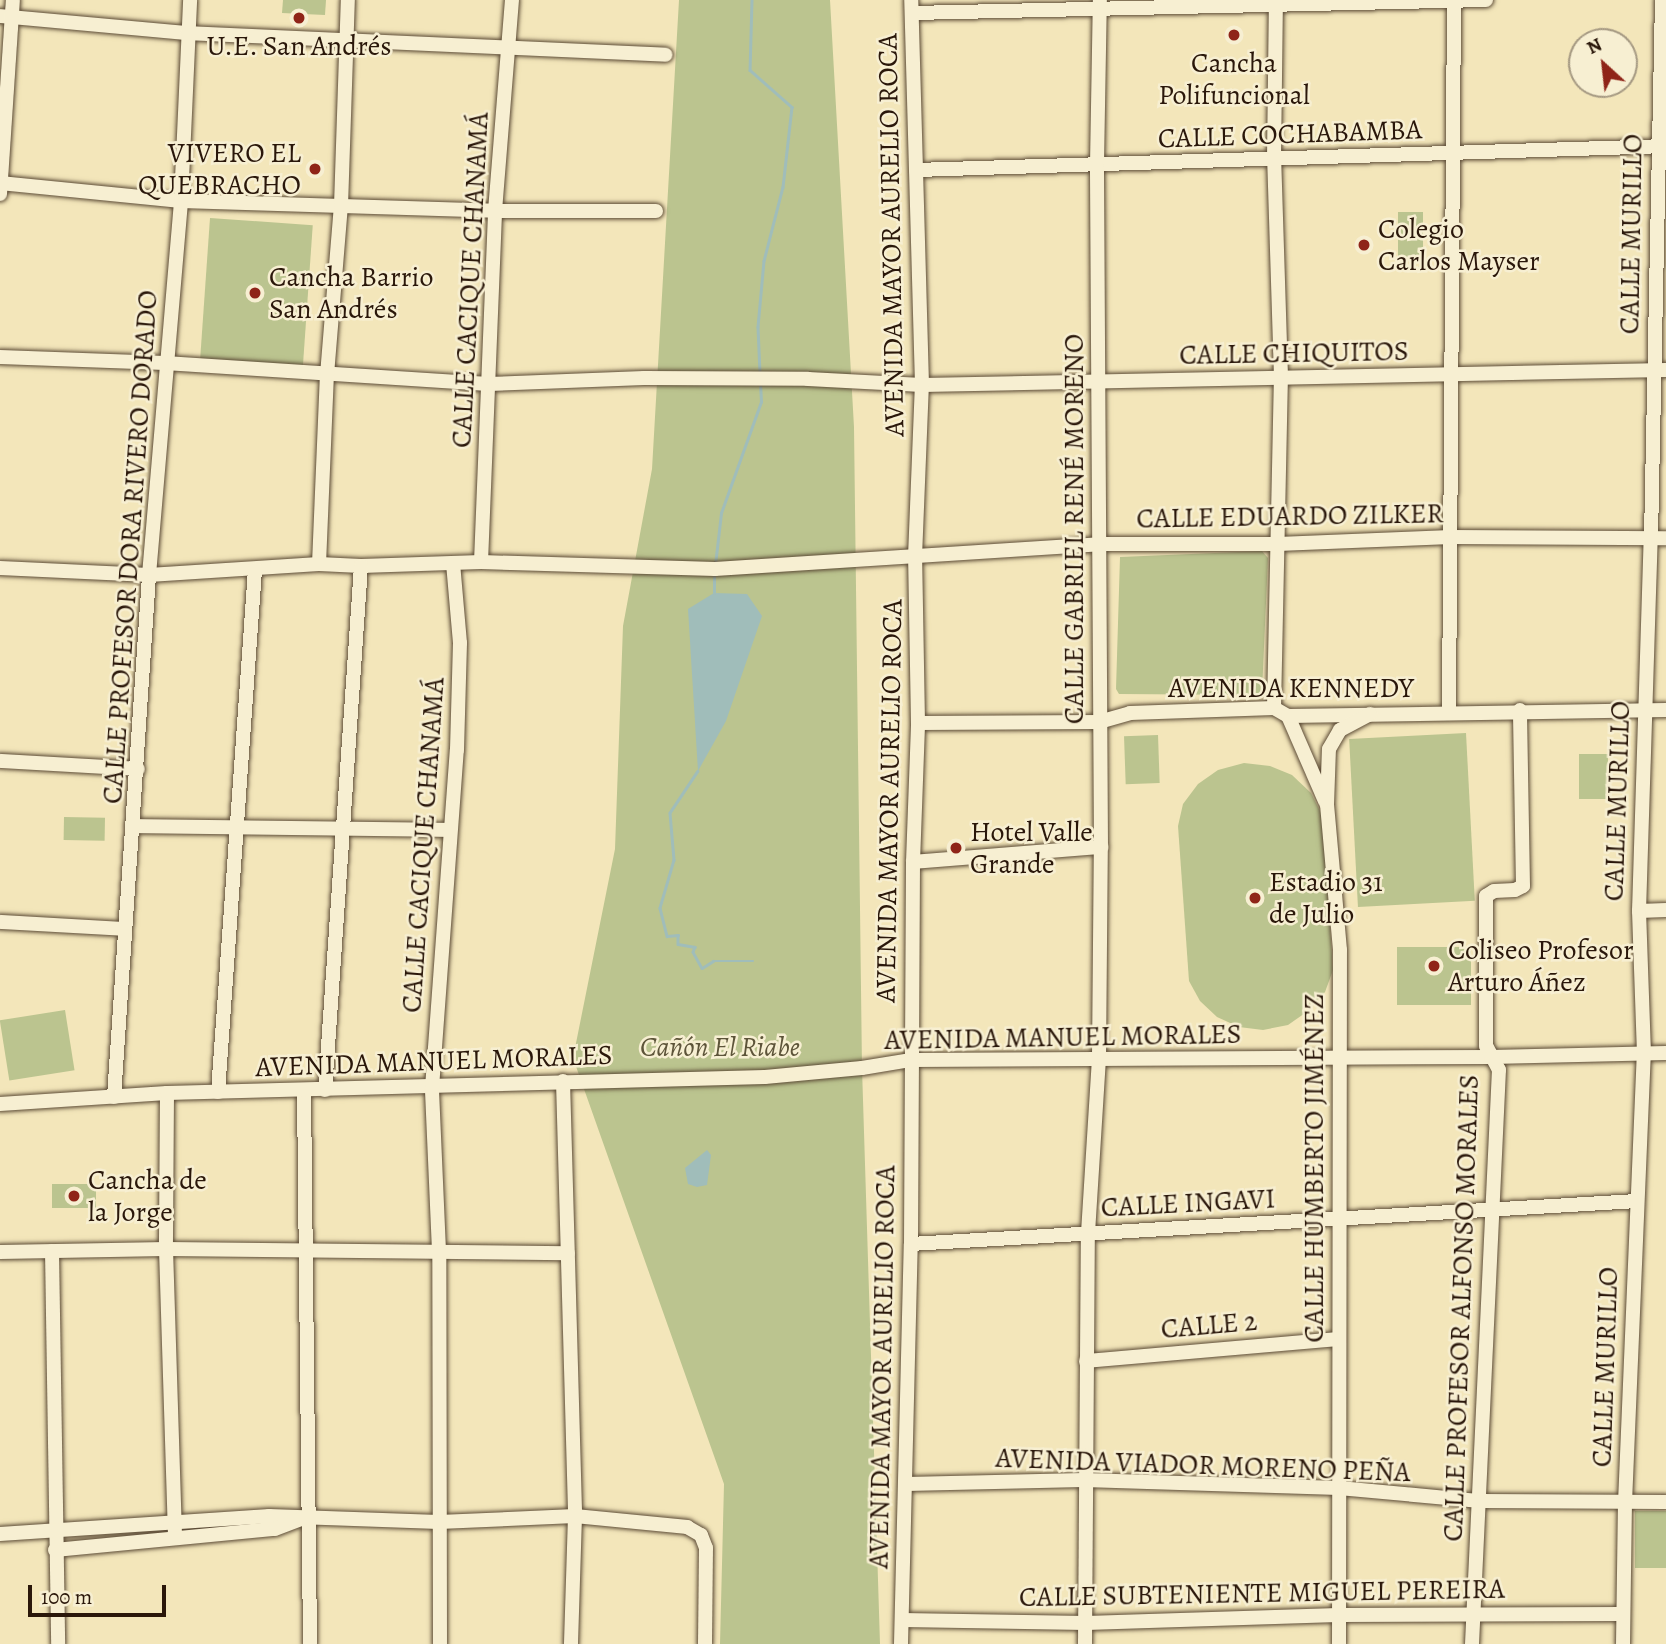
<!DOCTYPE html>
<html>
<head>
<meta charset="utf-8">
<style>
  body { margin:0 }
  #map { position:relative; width:1666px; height:1644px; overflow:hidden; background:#f3e6ba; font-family:Alegreya,serif }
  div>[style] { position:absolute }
  .green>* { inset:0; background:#bbc48f; transform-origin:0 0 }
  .water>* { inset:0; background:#a0bdba }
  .stream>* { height:2.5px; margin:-1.25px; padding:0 1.25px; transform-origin:1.25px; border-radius:1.25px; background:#a0bdba }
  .roads { filter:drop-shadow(0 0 2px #5c4b36) drop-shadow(0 0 2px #5c4b36) }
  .minor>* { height:14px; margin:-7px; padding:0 7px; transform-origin:7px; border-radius:7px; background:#f7efd2 }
  .dots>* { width:19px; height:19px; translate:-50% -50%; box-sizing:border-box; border:4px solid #f7efd2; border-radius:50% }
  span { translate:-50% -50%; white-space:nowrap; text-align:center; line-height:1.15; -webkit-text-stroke:5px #f7efd2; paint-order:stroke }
  .poi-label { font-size:28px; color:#2a170a }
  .right { translate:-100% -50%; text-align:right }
  .left { translate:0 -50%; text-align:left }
  .street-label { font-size:28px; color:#2a170a }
  .park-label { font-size:28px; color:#5d5439; font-style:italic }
  .north { position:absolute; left:1568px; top:28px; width:70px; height:70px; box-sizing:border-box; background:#f7efd2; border:2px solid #a59982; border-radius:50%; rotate:333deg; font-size:19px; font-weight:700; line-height:28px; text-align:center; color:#2a170a }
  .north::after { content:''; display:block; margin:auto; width:24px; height:32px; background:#8f2418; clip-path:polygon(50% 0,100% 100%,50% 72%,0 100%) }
  .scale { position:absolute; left:28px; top:1585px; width:138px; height:32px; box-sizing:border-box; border:4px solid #2a170a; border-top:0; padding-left:9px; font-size:21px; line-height:24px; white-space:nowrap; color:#2a170a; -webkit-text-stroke:5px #f7efd2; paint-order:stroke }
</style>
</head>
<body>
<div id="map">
  <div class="green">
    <i style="clip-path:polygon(283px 0,326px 0,325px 15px,282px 13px)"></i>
    <i style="clip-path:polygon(679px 0,830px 0,854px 427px,862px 1068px,880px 1644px,720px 1644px,724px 1484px,573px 1058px,615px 849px,623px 626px,652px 469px)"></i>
    <i style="left:1398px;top:212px;width:25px;height:45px"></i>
    <i style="left:210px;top:218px;width:103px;height:143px;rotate:4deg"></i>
    <i style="clip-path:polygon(1262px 551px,1268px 558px,1262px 691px,1257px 695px,1119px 694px,1116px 689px,1120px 557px)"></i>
    <i style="left:1466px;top:733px;width:168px;height:117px;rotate:87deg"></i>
    <i style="left:1158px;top:735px;width:48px;height:34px;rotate:88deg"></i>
    <i style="left:1579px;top:754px;width:29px;height:45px"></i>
    <i style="clip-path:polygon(1244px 763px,1270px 766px,1292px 775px,1311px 793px,1322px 815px,1333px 970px,1325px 992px,1308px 1011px,1288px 1025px,1263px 1030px,1239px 1027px,1217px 1017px,1200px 1001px,1189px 981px,1178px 826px,1183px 804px,1198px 784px,1218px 770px)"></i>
    <i style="left:64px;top:817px;width:41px;height:23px;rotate:1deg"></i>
    <i style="left:1471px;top:947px;width:58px;height:74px;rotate:90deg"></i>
    <i style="left:65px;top:1010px;width:61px;height:66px;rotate:81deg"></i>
    <i style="left:96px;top:1184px;width:24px;height:44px;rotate:90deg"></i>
    <i style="left:1666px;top:1511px;width:57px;height:31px;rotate:90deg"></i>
  </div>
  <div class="water">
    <i style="clip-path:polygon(714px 593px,747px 594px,762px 616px,726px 721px,698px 771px,688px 609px)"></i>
    <i style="clip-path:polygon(707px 1150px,711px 1155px,707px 1185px,697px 1187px,688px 1184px,685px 1168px)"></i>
  </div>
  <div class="stream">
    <i style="left:752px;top:0;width:70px;rotate:91.6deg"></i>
    <i style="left:750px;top:70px;width:56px;rotate:41.4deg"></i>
    <i style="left:792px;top:107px;width:81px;rotate:96.4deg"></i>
    <i style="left:783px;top:187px;width:76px;rotate:104.4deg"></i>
    <i style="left:764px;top:261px;width:66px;rotate:95.2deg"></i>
    <i style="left:758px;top:327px;width:46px;rotate:87.5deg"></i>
    <i style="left:715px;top:565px;width:52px;rotate:-83.4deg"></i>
    <i style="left:721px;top:513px;width:118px;rotate:-70.2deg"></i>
    <i style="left:761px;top:402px;width:19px;rotate:-93deg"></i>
    <i style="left:714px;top:593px;width:18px;rotate:-90deg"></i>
    <i style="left:698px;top:771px;width:50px;rotate:123.7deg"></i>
    <i style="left:670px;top:813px;width:47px;rotate:85.1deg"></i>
    <i style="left:674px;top:860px;width:50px;rotate:106.3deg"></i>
    <i style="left:660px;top:908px;width:29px;rotate:76deg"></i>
    <i style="left:667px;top:936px;width:11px;rotate:-5deg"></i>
    <i style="left:678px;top:935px;width:9px;rotate:90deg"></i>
    <i style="left:678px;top:944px;width:17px;rotate:10deg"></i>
    <i style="left:695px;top:947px;width:5px;rotate:112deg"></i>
    <i style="left:693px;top:952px;width:18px;rotate:61deg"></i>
    <i style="left:702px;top:968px;width:13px;rotate:-32deg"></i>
    <i style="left:713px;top:961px;width:40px"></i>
  </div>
  <div class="roads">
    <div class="minor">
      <i style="left:912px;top:13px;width:574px;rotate:-1.3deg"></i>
      <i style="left:0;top:16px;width:188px;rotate:5.2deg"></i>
      <i style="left:187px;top:33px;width:479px;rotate:2.6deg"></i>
      <i style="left:916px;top:170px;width:750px;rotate:-1.83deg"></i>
      <i style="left:0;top:183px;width:182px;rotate:5.7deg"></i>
      <i style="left:181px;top:201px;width:314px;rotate:1.8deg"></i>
      <i style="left:495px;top:211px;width:161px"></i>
      <i style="left:0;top:194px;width:194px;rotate:-86.2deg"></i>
      <i style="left:0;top:357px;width:165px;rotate:2.1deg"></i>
      <i style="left:165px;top:363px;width:324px;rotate:3.7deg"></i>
      <i style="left:488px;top:384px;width:156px;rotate:-2.2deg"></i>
      <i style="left:644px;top:378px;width:164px;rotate:0.3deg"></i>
      <i style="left:808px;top:379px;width:114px;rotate:3deg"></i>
      <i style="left:922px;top:385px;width:744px;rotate:-1.16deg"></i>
      <i style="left:481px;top:562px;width:351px;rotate:-87.7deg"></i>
      <i style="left:495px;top:211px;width:212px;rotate:-85.4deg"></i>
      <i style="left:319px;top:564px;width:189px;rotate:-87.6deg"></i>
      <i style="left:327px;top:375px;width:170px;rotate:-85.3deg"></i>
      <i style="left:341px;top:206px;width:206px;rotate:-88.1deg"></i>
      <i style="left:0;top:568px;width:149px;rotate:2.7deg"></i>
      <i style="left:149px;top:575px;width:170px;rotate:-3.7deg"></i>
      <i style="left:319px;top:564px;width:42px;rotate:2.7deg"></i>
      <i style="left:361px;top:566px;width:120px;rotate:-1.9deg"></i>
      <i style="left:481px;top:562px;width:234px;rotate:1.7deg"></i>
      <i style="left:715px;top:569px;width:385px;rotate:-3.7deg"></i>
      <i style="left:1099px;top:544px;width:179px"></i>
      <i style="left:1278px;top:544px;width:173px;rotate:-2.3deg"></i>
      <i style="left:1451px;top:537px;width:215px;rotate:0.3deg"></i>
      <i style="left:1274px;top:708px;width:331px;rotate:-88.8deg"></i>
      <i style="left:1281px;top:377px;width:218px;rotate:-91.8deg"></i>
      <i style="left:1274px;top:159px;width:159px;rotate:-89.3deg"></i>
      <i style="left:1449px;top:712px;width:712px;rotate:-89.6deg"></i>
      <i style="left:1288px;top:716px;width:93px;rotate:66.5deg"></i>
      <i style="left:918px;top:723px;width:181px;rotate:-0.3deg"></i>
      <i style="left:1099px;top:722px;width:32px;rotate:-16deg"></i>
      <i style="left:1130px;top:713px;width:144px;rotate:-2deg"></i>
      <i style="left:1274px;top:708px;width:16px;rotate:30deg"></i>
      <i style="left:1288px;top:716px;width:378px;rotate:-0.9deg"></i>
      <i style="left:0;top:761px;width:138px;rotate:3.3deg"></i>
      <i style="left:134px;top:826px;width:315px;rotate:0.7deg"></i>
      <i style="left:913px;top:862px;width:189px;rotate:-4.6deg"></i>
      <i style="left:1639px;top:911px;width:27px;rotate:-2deg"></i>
      <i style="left:0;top:922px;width:125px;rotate:3.2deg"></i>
      <i style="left:563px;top:1081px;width:435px;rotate:88.4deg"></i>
      <i style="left:575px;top:1516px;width:128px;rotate:91.8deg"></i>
      <i style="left:304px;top:1090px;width:554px;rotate:89.38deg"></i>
      <i style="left:325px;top:1090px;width:525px;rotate:-86.07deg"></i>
      <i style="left:218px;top:1092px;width:524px;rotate:-85.95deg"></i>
      <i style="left:167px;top:1093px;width:156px;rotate:90.4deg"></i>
      <i style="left:166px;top:1249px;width:289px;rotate:88.2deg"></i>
      <i style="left:114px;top:1097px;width:523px;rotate:-86.16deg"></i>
      <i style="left:149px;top:575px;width:375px;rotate:-85.1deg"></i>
      <i style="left:181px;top:201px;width:201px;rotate:-87.4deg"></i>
      <i style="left:0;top:1104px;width:167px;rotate:-3.8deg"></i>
      <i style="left:167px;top:1093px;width:598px;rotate:-1.53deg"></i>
      <i style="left:765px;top:1077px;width:97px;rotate:-5.3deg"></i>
      <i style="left:862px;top:1068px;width:50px;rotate:-9.3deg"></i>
      <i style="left:911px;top:1060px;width:580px;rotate:-0.3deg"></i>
      <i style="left:1491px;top:1057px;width:175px;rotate:-1.3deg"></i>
      <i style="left:911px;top:1244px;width:726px;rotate:-3.39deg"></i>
      <i style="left:52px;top:1251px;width:393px;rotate:89.1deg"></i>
      <i style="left:0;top:1252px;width:166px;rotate:-1deg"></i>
      <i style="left:166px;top:1249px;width:402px;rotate:0.6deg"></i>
      <i style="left:1086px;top:1361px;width:252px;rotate:-5deg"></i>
      <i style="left:906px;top:1484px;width:178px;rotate:-1.3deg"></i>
      <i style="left:1084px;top:1480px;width:255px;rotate:1.8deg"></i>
      <i style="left:1339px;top:1488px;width:142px;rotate:5.3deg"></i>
      <i style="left:1480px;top:1501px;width:186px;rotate:0.3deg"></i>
      <i style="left:0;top:1534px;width:270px;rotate:-3.8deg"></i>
      <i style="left:269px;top:1516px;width:170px;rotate:2deg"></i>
      <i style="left:439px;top:1522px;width:136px;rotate:-2.5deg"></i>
      <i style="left:575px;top:1516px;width:113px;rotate:5.6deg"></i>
      <i style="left:687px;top:1527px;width:16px;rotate:30deg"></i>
      <i style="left:701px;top:1535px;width:14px;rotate:69deg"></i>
      <i style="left:706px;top:1548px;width:96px;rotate:90.6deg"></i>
      <i style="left:55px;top:1550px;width:221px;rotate:-5.5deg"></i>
      <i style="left:275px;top:1529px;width:26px;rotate:-21deg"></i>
      <i style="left:902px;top:1620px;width:184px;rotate:0.9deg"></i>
      <i style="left:1086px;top:1623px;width:252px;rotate:-1.8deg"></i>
      <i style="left:1338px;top:1615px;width:285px;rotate:-0.2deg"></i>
      <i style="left:440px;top:1644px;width:393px;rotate:-90.1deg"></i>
      <i style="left:439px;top:1251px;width:163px;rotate:-92.5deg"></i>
      <i style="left:432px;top:1088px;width:339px;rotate:-85.8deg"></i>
      <i style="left:457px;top:750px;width:107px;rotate:-88.4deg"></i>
      <i style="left:460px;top:643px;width:80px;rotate:-95deg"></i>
      <i style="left:901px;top:1644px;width:400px;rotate:-88.6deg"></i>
      <i style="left:911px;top:1244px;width:382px;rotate:-89.7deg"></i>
      <i style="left:913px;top:862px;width:139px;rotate:-87.9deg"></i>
      <i style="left:918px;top:723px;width:166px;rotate:-91deg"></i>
      <i style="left:915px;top:557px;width:172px;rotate:-87.7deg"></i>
      <i style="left:922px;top:385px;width:385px;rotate:-91.6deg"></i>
      <i style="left:1085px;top:1644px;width:411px;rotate:-89.6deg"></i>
      <i style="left:1088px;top:1233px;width:175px;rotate:-86.4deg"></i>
      <i style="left:1099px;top:1058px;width:211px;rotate:-89.5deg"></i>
      <i style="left:1101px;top:847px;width:683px;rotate:-90.34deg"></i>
      <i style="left:1097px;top:164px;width:164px;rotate:-89deg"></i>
      <i style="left:1339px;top:1644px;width:694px;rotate:-89.92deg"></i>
      <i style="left:1340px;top:950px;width:146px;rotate:-95.1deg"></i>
      <i style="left:1327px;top:805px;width:56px;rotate:-88deg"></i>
      <i style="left:1329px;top:749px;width:22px;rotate:-60deg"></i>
      <i style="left:1340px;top:730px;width:34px;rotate:-28deg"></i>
      <i style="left:1472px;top:1644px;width:575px;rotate:-87.31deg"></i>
      <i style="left:1499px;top:1070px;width:27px;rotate:-118deg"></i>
      <i style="left:1486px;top:1046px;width:150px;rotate:-90deg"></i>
      <i style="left:1486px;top:896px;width:9px;rotate:-32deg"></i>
      <i style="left:1494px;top:891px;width:21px;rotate:-3deg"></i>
      <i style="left:1515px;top:890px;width:9px;rotate:-27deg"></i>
      <i style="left:1523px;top:886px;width:176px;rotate:-91deg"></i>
      <i style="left:1623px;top:1644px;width:141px;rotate:-89.2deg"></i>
      <i style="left:1625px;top:1503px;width:449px;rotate:-87.6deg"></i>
      <i style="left:1644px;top:1054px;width:143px;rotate:-92deg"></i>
      <i style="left:1639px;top:911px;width:373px;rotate:-88.2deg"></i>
      <i style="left:1651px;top:538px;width:538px;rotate:-88.83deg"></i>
    </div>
  </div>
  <div class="dots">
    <i style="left:299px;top:18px;background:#8f2418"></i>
    <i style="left:1234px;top:35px;background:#8f2418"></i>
    <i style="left:315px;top:169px;background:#8f2418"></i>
    <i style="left:1364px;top:245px;background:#8f2418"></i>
    <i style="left:255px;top:293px;background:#8f2418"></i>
    <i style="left:956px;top:848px;background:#8f2418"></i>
    <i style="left:1255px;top:898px;background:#8f2418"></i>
    <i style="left:1434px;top:966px;background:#8f2418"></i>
    <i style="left:74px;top:1196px;background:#8f2418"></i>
  </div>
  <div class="poi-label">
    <span style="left:299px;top:46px">U.E. San Andrés</span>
    <span style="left:1234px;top:79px">Cancha<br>Polifuncional</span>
    <span class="right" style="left:301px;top:169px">VIVERO EL<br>QUEBRACHO</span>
    <span class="left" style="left:1378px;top:245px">Colegio<br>Carlos Mayser</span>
    <span class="left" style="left:269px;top:293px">Cancha Barrio<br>San Andrés</span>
    <span class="left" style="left:970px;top:848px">Hotel Valle<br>Grande</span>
    <span class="left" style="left:1269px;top:898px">Estadio 31<br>de Julio</span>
    <span class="left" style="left:1448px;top:966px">Coliseo Profesor<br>Arturo Áñez</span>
    <span class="left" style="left:88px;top:1196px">Cancha de<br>la Jorge</span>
  </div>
  <div class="street-label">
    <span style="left:1290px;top:134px;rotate:-2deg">CALLE COCHABAMBA</span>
    <span style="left:1631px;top:234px;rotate:-89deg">CALLE MURILLO</span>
    <span style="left:891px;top:235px;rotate:-91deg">AVENIDA MAYOR AURELIO ROCA</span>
    <span style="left:470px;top:280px;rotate:-87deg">CALLE CACIQUE CHANAMÁ</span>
    <span style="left:1294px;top:353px;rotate:-1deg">CALLE CHIQUITOS</span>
    <span style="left:1290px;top:516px;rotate:-1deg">CALLE EDUARDO ZILKER</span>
    <span style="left:1074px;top:529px;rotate:-90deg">CALLE GABRIEL RENÉ MORENO</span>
    <span style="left:130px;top:547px;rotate:-86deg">CALLE PROFESOR DORA RIVERO DORADO</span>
    <span style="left:1291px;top:688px">AVENIDA KENNEDY</span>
    <span style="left:889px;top:801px;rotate:-89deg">AVENIDA MAYOR AURELIO ROCA</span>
    <span style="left:1617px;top:801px;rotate:-88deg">CALLE MURILLO</span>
    <span style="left:423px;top:845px;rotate:-86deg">CALLE CACIQUE CHANAMÁ</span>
    <span style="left:1063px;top:1037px;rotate:-1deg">AVENIDA MANUEL MORALES</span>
    <span style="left:434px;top:1061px;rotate:-2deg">AVENIDA MANUEL MORALES</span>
    <span style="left:1314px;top:1168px;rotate:-90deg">CALLE HUMBERTO JIMÉNEZ</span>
    <span style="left:1188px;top:1203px;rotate:-3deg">CALLE INGAVI</span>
    <span style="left:1461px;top:1308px;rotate:-88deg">CALLE PROFESOR ALFONSO MORALES</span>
    <span style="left:1209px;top:1325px;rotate:-5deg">CALLE 2</span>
    <span style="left:882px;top:1367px;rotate:-89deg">AVENIDA MAYOR AURELIO ROCA</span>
    <span style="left:1605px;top:1367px;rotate:-88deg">CALLE MURILLO</span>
    <span style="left:1203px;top:1465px;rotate:2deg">AVENIDA VIADOR MORENO PEÑA</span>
    <span style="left:1262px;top:1593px;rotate:-1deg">CALLE SUBTENIENTE MIGUEL PEREIRA</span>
  </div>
  <div class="park-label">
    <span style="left:720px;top:1047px">Cañón El Riabe</span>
  </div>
  <div class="north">N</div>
  <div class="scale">100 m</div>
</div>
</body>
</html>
